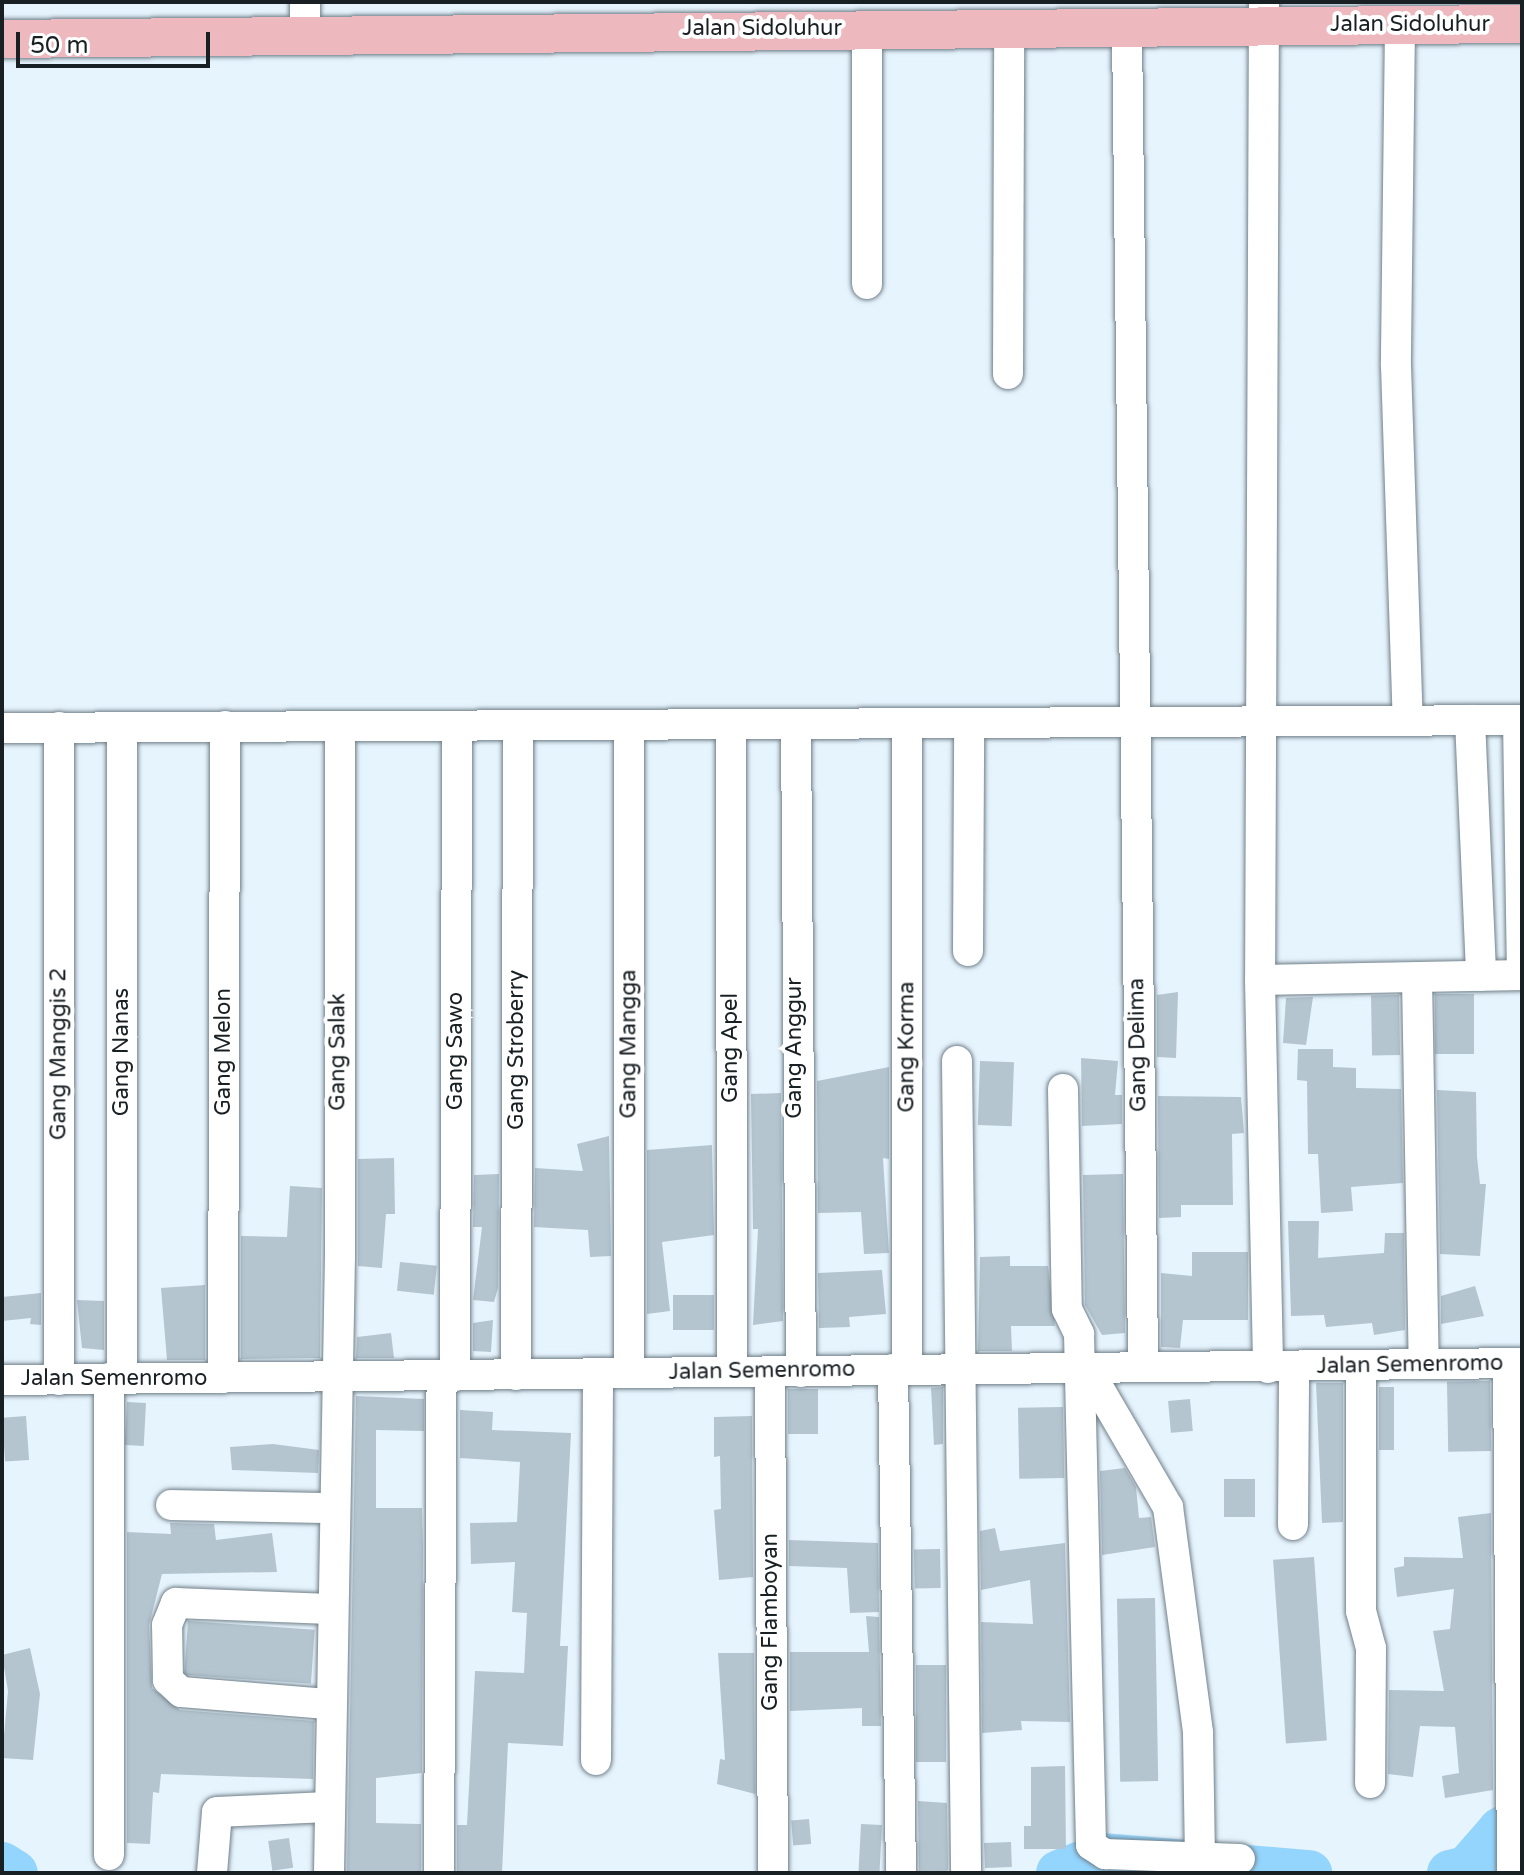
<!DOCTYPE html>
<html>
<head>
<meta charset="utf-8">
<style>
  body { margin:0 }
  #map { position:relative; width:1524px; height:1875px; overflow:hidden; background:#e6f4fd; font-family:"Varela Round",sans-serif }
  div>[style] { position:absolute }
  .river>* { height:46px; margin:-23px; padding:0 23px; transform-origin:23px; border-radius:23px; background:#93d5fd }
  .building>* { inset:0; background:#b4c5cf; transform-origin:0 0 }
  .roads { filter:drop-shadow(0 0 2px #707f89) drop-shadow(0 0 2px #707f89) }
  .minor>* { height:30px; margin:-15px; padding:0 15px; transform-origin:15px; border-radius:15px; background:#fff }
  .major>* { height:38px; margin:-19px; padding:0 19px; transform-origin:19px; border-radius:19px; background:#eeb9be }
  span { translate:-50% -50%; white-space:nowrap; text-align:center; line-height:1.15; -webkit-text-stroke:8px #fff; paint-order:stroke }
  .street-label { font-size:22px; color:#192023 }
  .frame { position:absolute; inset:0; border:4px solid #192023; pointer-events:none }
  .scale { position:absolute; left:16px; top:32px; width:194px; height:36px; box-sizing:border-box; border:4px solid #192023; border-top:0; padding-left:10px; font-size:24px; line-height:28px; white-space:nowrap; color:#192023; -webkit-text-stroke:6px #fff; paint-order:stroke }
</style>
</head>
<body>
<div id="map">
  <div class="river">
    <i style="left:2px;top:1865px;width:15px;rotate:32deg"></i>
    <i style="left:1059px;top:1873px;width:45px;rotate:-22deg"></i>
    <i style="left:1101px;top:1856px;width:209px;rotate:4.7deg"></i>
    <i style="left:1450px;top:1873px;width:17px;rotate:-13deg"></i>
    <i style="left:1467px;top:1869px;width:52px;rotate:-48.9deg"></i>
    <i style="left:1501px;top:1830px;width:24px;rotate:-28deg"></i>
  </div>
  <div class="building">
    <i style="clip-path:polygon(1178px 992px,1176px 1058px,1157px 1057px,1157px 995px)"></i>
    <i style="left:1474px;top:994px;width:60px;height:39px;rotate:90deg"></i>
    <i style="left:1399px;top:995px;width:60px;height:28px;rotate:89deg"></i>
    <i style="clip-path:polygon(1313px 997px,1306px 1045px,1283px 1043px,1286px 998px)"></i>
    <i style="clip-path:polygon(1298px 1049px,1333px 1049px,1333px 1067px,1356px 1068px,1356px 1088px,1401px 1089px,1403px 1183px,1351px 1187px,1353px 1211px,1321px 1213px,1318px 1154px,1308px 1154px,1307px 1081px,1297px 1080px)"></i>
    <i style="clip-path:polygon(1081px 1058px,1118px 1061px,1115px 1095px,1122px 1095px,1122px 1124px,1082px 1126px)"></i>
    <i style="left:980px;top:1061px;width:34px;height:64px;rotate:2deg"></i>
    <i style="clip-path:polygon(889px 1067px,889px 1159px,883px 1158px,889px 1253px,864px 1254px,861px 1212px,818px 1213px,817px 1081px)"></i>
    <i style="clip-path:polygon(1437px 1090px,1476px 1092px,1477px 1157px,1480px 1184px,1486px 1184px,1480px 1256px,1440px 1254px)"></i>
    <i style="clip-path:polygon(781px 1093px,783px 1321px,753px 1325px,758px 1229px,753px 1229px,751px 1094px)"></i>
    <i style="clip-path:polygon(1158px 1096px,1241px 1097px,1244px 1133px,1232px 1134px,1233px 1205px,1181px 1205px,1181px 1217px,1159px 1218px)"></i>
    <i style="clip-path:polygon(609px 1136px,611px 1256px,590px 1257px,588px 1230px,534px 1227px,535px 1168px,583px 1171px,577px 1144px)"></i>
    <i style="clip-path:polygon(712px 1145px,714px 1235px,662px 1242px,670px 1311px,647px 1314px,647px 1150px)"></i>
    <i style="clip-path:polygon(394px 1158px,395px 1214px,386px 1214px,382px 1268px,358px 1266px,358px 1159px)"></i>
    <i style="clip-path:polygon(499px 1174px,498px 1288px,494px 1302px,473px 1300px,482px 1227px,473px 1227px,474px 1175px)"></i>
    <i style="clip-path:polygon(1123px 1174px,1125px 1333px,1102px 1335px,1085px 1305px,1083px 1175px)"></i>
    <i style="clip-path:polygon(290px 1186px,322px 1188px,320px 1358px,241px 1359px,241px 1236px,287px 1237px)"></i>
    <i style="clip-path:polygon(1288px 1221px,1319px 1221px,1318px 1258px,1384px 1253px,1385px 1233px,1404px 1233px,1405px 1330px,1374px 1335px,1372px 1323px,1326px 1327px,1324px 1315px,1291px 1316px)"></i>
    <i style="clip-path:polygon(1192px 1252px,1248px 1252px,1248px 1320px,1183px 1320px,1180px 1348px,1161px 1347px,1161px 1273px,1192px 1276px)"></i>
    <i style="clip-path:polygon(1010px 1256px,1010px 1266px,1048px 1266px,1055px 1326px,1011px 1326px,1012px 1351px,978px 1351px,980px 1257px)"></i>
    <i style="left:400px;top:1262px;width:37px;height:29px;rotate:6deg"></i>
    <i style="clip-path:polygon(882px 1270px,886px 1314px,849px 1317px,850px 1327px,819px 1328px,818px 1273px)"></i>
    <i style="clip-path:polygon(205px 1285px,205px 1360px,167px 1360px,161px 1288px)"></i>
    <i style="clip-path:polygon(1475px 1286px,1484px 1316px,1441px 1324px,1441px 1296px)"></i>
    <i style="clip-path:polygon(41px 1293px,41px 1325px,30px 1324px,31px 1318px,2px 1321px,2px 1297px)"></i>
    <i style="left:714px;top:1295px;width:35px;height:41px;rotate:90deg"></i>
    <i style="clip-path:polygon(77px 1300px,104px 1301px,104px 1350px,82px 1348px)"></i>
    <i style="clip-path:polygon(493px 1320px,491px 1352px,473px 1351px,473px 1323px)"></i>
    <i style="clip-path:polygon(391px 1333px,394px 1358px,356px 1358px,357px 1337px)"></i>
    <i style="left:1490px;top:1381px;width:70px;height:43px;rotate:89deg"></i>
    <i style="clip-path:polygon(1316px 1383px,1343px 1383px,1343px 1522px,1322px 1523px)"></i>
    <i style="clip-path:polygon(943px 1387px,943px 1444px,934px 1445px,931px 1388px)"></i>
    <i style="left:1379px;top:1387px;width:15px;height:63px"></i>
    <i style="left:788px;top:1389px;width:30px;height:45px"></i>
    <i style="clip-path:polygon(356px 1396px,424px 1399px,424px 1431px,376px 1430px,376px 1508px,422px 1508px,423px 1545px,422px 1773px,376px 1778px,376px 1823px,421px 1824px,421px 1873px,347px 1873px)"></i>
    <i style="left:1190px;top:1399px;width:32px;height:22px;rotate:85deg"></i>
    <i style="left:127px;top:1402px;width:19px;height:43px;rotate:3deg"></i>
    <i style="left:1063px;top:1407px;width:71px;height:45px;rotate:89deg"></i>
    <i style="clip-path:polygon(460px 1410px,493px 1412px,492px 1430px,571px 1433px,560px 1646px,568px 1646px,563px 1746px,508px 1743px,502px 1873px,457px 1873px,457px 1825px,467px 1825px,475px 1671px,524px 1673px,527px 1613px,512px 1612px,515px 1562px,471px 1564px,470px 1523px,517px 1522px,520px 1462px,460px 1458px)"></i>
    <i style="left:26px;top:1416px;width:44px;height:24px;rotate:86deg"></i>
    <i style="clip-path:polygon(752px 1416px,753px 1577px,719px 1580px,714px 1510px,721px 1509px,720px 1456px,714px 1457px,714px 1417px)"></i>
    <i style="clip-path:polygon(273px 1444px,319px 1450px,318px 1473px,232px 1470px,230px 1447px)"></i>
    <i style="clip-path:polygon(1125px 1468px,1136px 1487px,1139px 1518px,1151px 1517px,1155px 1547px,1102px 1555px,1100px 1471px)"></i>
    <i style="left:1224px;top:1479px;width:31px;height:38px"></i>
    <i style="clip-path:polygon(1491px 1513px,1493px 1790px,1445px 1798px,1442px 1776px,1459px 1773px,1455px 1727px,1420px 1726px,1413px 1777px,1388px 1774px,1389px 1690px,1444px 1691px,1433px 1631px,1450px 1629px,1454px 1589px,1397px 1597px,1394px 1568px,1404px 1566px,1404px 1557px,1463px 1558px,1458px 1517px)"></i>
    <i style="clip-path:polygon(170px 1523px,214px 1524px,216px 1540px,272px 1533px,277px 1572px,162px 1574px,149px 1625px,152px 1688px,180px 1710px,314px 1721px,313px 1779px,161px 1774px,159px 1793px,153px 1792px,150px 1844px,127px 1843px,127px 1532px,171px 1534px)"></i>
    <i style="clip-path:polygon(995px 1528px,1000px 1551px,1065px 1543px,1070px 1722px,1021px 1721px,1022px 1730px,982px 1733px,981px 1622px,1033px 1624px,1030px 1580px,981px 1590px,980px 1531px)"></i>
    <i style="clip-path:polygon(789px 1540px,878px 1543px,879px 1612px,850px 1613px,847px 1568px,789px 1566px)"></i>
    <i style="left:940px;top:1549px;width:39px;height:26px;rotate:89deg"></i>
    <i style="left:1314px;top:1557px;width:184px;height:41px;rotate:86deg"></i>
    <i style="left:1155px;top:1598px;width:183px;height:38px;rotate:89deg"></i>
    <i style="clip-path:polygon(866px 1616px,879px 1617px,881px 1726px,862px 1726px,862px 1708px,790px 1711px,790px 1652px,869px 1652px)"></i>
    <i style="left:188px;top:1621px;width:127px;height:54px;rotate:4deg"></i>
    <i style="clip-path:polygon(30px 1648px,40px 1694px,33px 1760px,2px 1758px,8px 1691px,2px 1655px)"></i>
    <i style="clip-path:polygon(718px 1653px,754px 1653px,755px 1794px,717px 1784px,720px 1759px,725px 1760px)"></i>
    <i style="left:916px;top:1665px;width:30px;height:97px"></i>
    <i style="clip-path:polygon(1065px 1766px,1066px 1849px,1024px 1849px,1024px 1826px,1031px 1826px,1031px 1767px)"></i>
    <i style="clip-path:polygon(918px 1801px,947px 1803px,948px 1870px,943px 1873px,919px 1873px)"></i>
    <i style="left:809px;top:1819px;width:25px;height:18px;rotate:85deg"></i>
    <i style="left:861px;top:1824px;width:21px;height:49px;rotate:3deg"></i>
    <i style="left:289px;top:1838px;width:30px;height:21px;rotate:82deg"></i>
    <i style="left:1011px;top:1842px;width:25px;height:27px;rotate:88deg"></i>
  </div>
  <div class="roads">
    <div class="minor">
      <i style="left:305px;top:2px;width:33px;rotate:90deg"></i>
      <i style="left:1264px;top:2px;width:978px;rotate:90.23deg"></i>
      <i style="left:1260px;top:980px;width:388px;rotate:88.8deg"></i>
      <i style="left:1400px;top:25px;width:341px;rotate:90.7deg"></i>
      <i style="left:1396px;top:366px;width:355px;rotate:88.1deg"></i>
      <i style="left:1127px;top:29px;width:1338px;rotate:89.31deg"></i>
      <i style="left:867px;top:30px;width:254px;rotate:90deg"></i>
      <i style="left:1008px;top:374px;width:345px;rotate:-89.8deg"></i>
      <i style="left:1470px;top:720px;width:256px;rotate:87.5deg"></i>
      <i style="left:907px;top:723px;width:647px;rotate:90deg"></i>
      <i style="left:731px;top:724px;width:648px;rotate:89.91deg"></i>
      <i style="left:796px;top:724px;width:648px;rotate:89.56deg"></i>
      <i style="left:2px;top:728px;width:1520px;rotate:-0.3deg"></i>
      <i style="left:968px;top:951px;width:228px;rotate:-89.7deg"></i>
      <i style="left:1417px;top:978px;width:386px;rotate:89deg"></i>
      <i style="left:1260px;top:980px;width:262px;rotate:-1.1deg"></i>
      <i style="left:1522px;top:975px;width:255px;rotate:-90.9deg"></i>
      <i style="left:957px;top:1061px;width:808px;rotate:89.36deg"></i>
      <i style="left:1063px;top:1089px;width:220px;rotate:89deg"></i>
      <i style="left:1067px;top:1309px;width:28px;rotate:64deg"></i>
      <i style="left:1079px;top:1334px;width:511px;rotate:88.65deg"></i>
      <i style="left:1091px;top:1845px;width:17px;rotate:33deg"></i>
      <i style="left:1105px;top:1854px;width:135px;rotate:2.1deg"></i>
      <i style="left:1508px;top:1363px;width:510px;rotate:89.55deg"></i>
      <i style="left:1361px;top:1366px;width:245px;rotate:90deg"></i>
      <i style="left:1361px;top:1611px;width:38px;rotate:75deg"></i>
      <i style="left:1371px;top:1648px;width:135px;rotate:90.4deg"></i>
      <i style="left:1087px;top:1368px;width:161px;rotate:59.8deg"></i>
      <i style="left:1168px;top:1507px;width:228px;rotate:82.4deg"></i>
      <i style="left:1198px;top:1733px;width:124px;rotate:89.1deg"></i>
      <i style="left:893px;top:1369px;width:504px;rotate:89.09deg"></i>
      <i style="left:770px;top:1372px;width:501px;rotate:89.66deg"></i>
      <i style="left:629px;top:1373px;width:648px;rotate:-90deg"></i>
      <i style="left:516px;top:1375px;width:650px;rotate:-89.82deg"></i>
      <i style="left:455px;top:1376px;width:650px;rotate:-89.82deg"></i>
      <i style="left:122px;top:1378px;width:651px;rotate:-90deg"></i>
      <i style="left:223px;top:1378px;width:652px;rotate:-89.82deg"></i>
      <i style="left:2px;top:1380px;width:1520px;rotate:-0.64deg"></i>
      <i style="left:59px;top:1380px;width:653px;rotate:-90deg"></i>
      <i style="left:171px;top:1505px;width:163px;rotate:1.1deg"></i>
      <i style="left:1293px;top:1525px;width:158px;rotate:-89.6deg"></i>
      <i style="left:327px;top:1704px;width:146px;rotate:-175.3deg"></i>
      <i style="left:181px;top:1692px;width:18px;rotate:-137deg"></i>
      <i style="left:168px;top:1680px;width:55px;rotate:-91deg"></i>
      <i style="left:167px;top:1625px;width:24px;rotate:-68deg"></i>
      <i style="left:176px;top:1603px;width:154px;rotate:2.2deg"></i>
      <i style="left:596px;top:1760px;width:385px;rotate:-89.7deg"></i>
      <i style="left:109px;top:1855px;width:477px;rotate:-90deg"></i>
      <i style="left:212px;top:1873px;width:61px;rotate:-85.3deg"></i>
      <i style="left:217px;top:1812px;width:111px;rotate:-2.6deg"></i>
      <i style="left:329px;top:1873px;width:616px;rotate:-88.98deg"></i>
      <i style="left:340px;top:1257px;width:531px;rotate:-90deg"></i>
      <i style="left:439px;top:1873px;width:497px;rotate:-89.7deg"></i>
    </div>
    <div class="major">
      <i style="left:2px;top:39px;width:1520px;rotate:-0.57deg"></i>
    </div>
  </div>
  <div class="street-label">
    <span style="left:1410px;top:25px">Jalan Sidoluhur</span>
    <span style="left:762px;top:29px">Jalan Sidoluhur</span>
    <span style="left:629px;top:1044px;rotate:-90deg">Gang Mangga</span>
    <span style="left:1138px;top:1045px;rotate:-91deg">Gang Delima</span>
    <span style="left:907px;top:1047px;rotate:-90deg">Gang Korma</span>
    <span style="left:731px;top:1048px;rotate:-90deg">Gang Apel</span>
    <span style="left:795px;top:1048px;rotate:-90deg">Gang Anggur</span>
    <span style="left:517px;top:1050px;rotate:-90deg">Gang Stroberry</span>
    <span style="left:456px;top:1051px;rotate:-90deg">Gang Sawo</span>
    <span style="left:122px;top:1052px;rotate:-90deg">Gang Nanas</span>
    <span style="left:224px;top:1052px;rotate:-90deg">Gang Melon</span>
    <span style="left:338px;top:1052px;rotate:-90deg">Gang Salak</span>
    <span style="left:59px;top:1054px;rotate:-90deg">Gang Manggis 2</span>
    <span style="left:1410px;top:1365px;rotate:-1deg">Jalan Semenromo</span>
    <span style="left:762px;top:1371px;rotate:-1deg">Jalan Semenromo</span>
    <span style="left:114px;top:1379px">Jalan Semenromo</span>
    <span style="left:771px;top:1622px;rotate:-90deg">Gang Flamboyan</span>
  </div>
  <div class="frame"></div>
  <div class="scale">50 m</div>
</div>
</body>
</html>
